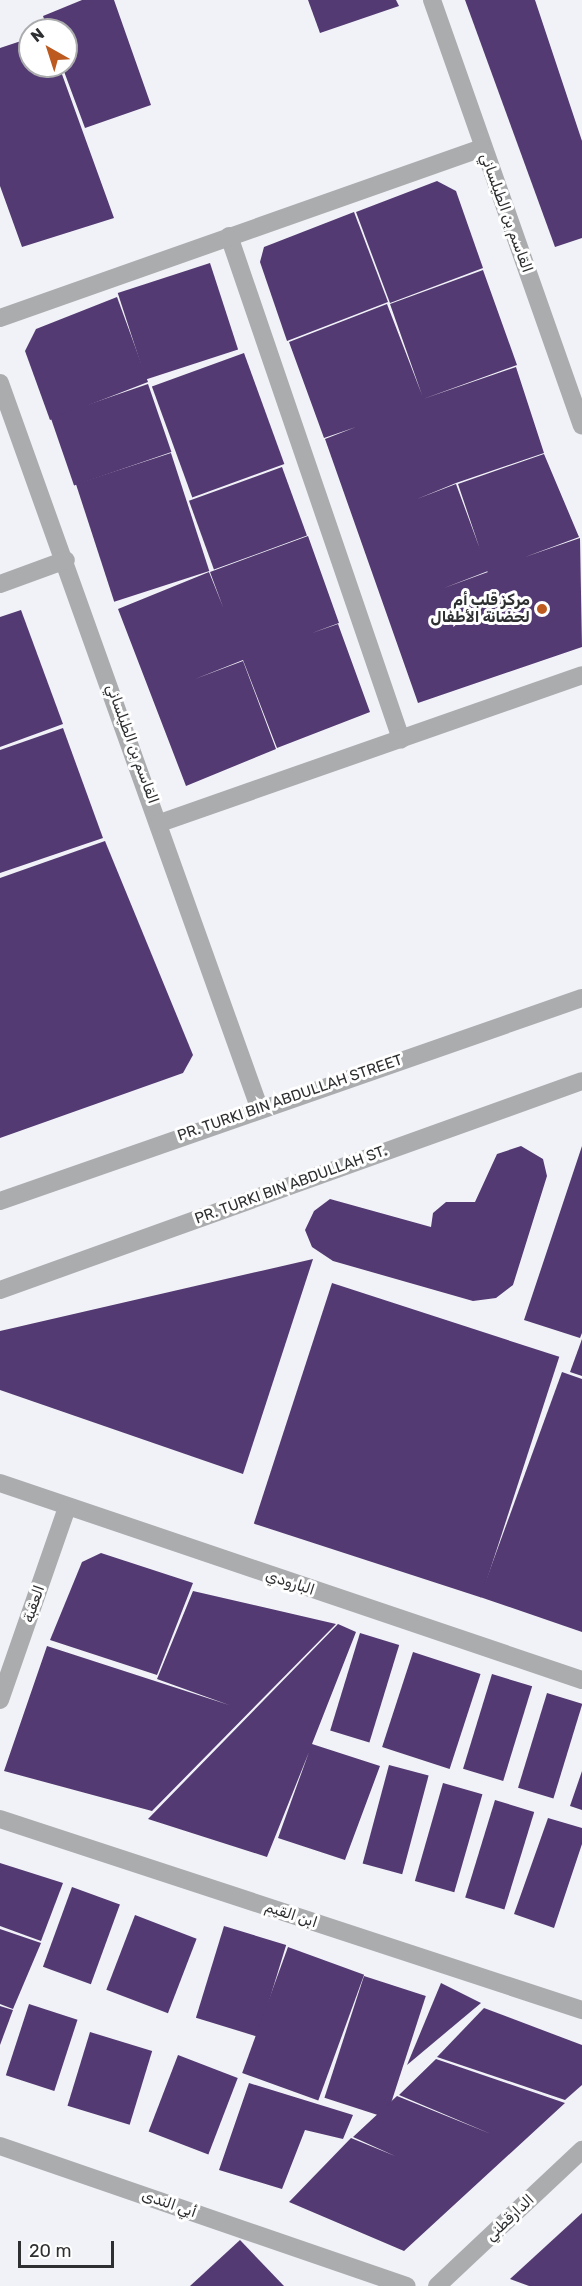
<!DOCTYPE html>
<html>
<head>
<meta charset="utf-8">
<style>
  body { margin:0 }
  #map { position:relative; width:582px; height:2286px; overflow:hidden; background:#f1f2f8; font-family:Rubik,Vazirmatn,sans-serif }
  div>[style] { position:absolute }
  .building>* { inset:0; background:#543a72; transform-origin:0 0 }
  .street>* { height:18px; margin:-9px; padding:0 9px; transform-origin:9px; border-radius:9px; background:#aaacae }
  .dots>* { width:16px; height:16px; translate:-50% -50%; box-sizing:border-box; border:3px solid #fff; border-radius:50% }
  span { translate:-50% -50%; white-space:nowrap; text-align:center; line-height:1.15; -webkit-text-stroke:6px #fff; paint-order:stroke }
  .street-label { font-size:15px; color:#2e2f31 }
  .poi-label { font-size:15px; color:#2e2f31; font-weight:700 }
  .right { translate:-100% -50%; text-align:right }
  .north { position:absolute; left:18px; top:18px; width:60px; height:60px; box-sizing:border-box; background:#fff; border:2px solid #abacad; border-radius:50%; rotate:321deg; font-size:16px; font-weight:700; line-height:24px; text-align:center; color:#2e2f31 }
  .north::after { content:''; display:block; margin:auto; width:21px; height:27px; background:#bc5a1f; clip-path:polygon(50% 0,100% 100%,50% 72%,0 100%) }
  .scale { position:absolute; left:18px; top:2241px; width:96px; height:27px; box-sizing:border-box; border:3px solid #2e2f31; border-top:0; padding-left:8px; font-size:18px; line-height:21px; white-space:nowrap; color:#2e2f31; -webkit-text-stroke:4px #fff; paint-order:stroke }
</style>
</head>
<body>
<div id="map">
  <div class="building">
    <i style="clip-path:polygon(82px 0,114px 0,151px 105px,85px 128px,62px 66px,66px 66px,66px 30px,48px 30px,43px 16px)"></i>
    <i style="clip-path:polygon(308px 0,396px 0,399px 6px,320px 33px)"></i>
    <i style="clip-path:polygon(465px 0,535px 0,582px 141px,582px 238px,555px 247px)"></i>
    <i style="clip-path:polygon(30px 38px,30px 66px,59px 66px,114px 218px,22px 247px,0 186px,0 48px)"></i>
    <i style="clip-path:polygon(437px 181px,456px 191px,483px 268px,390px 303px,356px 212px)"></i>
    <i style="clip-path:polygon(354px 212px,388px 302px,287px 341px,260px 262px,264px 247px)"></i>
    <i style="left:210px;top:263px;width:91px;height:97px;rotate:72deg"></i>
    <i style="clip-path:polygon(483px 270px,517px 365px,423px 399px,516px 367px,544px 453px,456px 483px,452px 470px,456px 483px,417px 499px,456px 484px,488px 571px,444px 588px,488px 572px,492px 585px,458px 484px,544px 454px,579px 537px,525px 557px,580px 538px,582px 647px,418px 703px,325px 439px,356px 427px,324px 438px,289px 342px,387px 304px,422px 395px,390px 304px)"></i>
    <i style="clip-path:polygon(117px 297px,148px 382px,50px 420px,25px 351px,36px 329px)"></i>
    <i style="left:244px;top:353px;width:118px;height:98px;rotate:70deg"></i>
    <i style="left:148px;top:384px;width:72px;height:103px;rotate:71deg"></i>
    <i style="left:171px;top:453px;width:124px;height:100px;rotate:72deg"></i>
    <i style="left:282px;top:467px;width:73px;height:99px;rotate:70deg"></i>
    <i style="clip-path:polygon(308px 536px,339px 623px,312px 633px,338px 624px,370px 712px,277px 748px,243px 660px,195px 679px,243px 661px,276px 749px,186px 786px,118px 609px,209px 572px,223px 607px,210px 572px)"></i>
    <i style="clip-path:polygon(21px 610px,63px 724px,0 747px,0 617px)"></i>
    <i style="clip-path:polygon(63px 728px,103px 838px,0 873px,0 750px)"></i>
    <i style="clip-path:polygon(105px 841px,193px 1055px,183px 1073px,0 1138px,0 878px)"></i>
    <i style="clip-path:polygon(521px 1146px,543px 1159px,547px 1176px,513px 1285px,496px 1298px,473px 1301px,333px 1261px,312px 1247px,305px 1230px,314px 1211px,330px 1199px,431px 1227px,433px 1213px,446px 1202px,475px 1202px,497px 1154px)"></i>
    <i style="clip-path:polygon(582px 1146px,582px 1333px,580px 1338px,524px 1320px)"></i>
    <i style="clip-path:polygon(313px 1259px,243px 1474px,0 1390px,0 1331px)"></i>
    <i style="left:332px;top:1283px;width:239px;height:253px;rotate:18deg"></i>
    <i style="clip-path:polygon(582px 1339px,582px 1376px,570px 1372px)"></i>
    <i style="clip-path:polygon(562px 1372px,582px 1379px,582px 1632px,480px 1597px)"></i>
    <i style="clip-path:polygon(101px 1553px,193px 1583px,157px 1675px,50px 1640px,82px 1562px)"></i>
    <i style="clip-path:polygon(193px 1591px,336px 1624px,152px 1811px,4px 1771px,47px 1646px,229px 1705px,157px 1679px)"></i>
    <i style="clip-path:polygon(338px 1624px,356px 1632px,312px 1744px,380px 1766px,345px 1860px,278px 1838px,309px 1752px,267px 1857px,148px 1819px)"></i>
    <i style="left:360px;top:1633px;width:41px;height:102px;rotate:17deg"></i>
    <i style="left:413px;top:1652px;width:71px;height:100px;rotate:18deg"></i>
    <i style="left:492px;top:1674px;width:42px;height:99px;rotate:17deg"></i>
    <i style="left:547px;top:1693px;width:37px;height:99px;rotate:17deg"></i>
    <i style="left:389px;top:1765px;width:41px;height:102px;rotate:15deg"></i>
    <i style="clip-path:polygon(582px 1771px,582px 1810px,570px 1806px)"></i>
    <i style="left:443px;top:1783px;width:41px;height:102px;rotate:16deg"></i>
    <i style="left:495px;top:1800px;width:41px;height:102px;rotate:17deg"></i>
    <i style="clip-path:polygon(548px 1818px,582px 1828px,582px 1844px,554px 1928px,514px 1914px)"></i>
    <i style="clip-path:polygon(0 1863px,63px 1883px,41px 1941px,0 1926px)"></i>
    <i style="left:72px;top:1887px;width:51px;height:85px;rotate:20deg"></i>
    <i style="left:135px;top:1915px;width:66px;height:80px;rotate:21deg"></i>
    <i style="left:224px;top:1926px;width:65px;height:96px;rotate:17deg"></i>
    <i style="clip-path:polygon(0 1929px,41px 1943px,13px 2009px,0 2004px)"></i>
    <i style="left:288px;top:1947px;width:81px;height:134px;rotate:20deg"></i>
    <i style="left:364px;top:1976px;width:65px;height:128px;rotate:18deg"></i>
    <i style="clip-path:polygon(441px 1983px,481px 2003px,407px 2065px)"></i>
    <i style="left:29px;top:2004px;width:51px;height:75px;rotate:18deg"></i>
    <i style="clip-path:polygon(0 2006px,13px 2010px,0 2045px)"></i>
    <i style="clip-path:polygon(484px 2008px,582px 2045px,582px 2085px,565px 2100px,437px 2057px)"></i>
    <i style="left:90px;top:2032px;width:65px;height:77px;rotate:17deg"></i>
    <i style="left:178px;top:2055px;width:64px;height:82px;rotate:21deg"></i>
    <i style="clip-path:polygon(436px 2059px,565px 2103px,404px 2251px,289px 2202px,351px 2138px,395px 2156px,353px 2137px,397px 2096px,491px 2134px,399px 2095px)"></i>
    <i style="clip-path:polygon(249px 2083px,353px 2115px,343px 2139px,305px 2130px,282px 2189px,219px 2170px)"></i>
    <i style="clip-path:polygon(582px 2213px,582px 2286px,529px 2286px,510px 2279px)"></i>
    <i style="clip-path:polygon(240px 2240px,284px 2286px,190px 2286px)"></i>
  </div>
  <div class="street">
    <i style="left:432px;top:0;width:451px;rotate:70.6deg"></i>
    <i style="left:229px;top:236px;width:532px;rotate:71.12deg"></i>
    <i style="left:0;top:318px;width:511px;rotate:-19.43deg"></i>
    <i style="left:0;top:383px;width:769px;rotate:70.32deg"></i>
    <i style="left:0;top:584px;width:70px;rotate:-20deg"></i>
    <i style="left:160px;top:823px;width:447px;rotate:-19.3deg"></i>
    <i style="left:0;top:1201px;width:616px;rotate:-19.23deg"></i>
    <i style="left:0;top:1290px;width:618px;rotate:-19.75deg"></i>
    <i style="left:0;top:1483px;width:614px;rotate:18.7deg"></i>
    <i style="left:0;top:1700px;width:203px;rotate:-70.8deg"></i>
    <i style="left:0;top:1819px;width:613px;rotate:18.17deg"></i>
    <i style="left:0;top:2146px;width:430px;rotate:19deg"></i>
    <i style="left:437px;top:2286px;width:199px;rotate:-43.2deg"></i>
  </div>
  <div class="dots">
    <i style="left:542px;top:609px;background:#bc5a1f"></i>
  </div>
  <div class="street-label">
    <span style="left:506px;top:213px;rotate:70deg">القاسم بن الطيلساني</span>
    <span style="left:132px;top:744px;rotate:70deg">القاسم بن الطيلساني</span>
    <span style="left:290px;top:1098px;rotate:-19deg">PR. TURKI BIN ABDULLAH STREET</span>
    <span style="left:291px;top:1185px;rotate:-20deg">PR. TURKI BIN ABDULLAH ST.</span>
    <span style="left:290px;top:1583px;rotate:18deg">البارودي</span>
    <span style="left:34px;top:1604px;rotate:-71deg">العقبة</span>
    <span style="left:291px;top:1915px;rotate:18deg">ابن القيم</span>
    <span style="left:169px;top:2204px;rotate:19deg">أبي الندى</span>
    <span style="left:510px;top:2218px;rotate:-43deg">الدارقطني</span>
  </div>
  <div class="poi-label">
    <span class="right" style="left:530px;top:609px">مركز قلب أم<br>لحضانة الأطفال</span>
  </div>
  <div class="north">N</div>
  <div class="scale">20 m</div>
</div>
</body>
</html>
